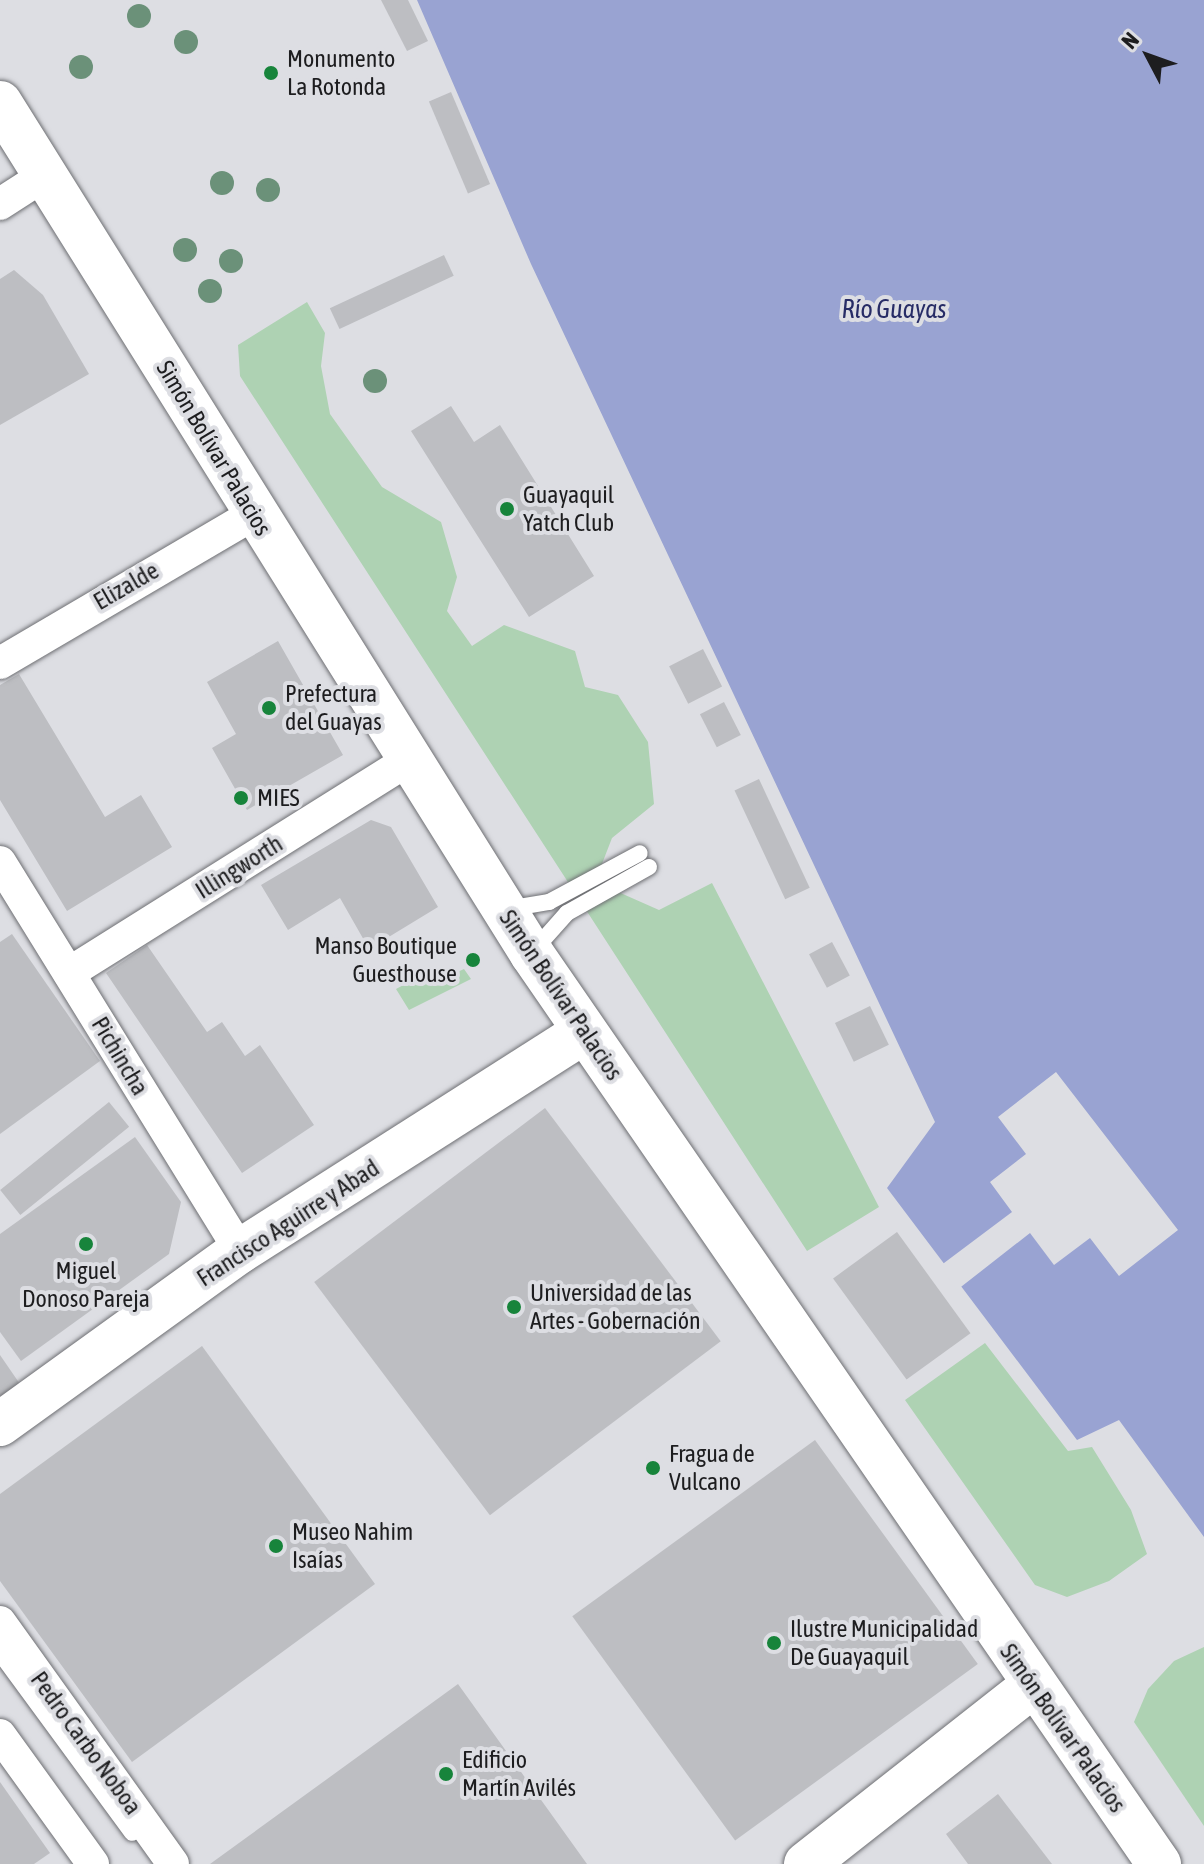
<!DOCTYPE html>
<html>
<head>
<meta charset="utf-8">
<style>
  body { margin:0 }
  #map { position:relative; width:1204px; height:1864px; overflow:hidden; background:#dddee3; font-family:"Asap Condensed",sans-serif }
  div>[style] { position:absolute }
  .green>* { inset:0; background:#aed2b3 }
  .water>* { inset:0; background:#99a3d2 }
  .pier>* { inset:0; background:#dddee3 }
  .building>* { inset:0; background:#bdbec2; transform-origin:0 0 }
  .roads { filter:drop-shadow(0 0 2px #6e6f73) drop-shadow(0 0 2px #6e6f73) }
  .lane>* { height:16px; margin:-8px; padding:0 8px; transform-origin:8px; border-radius:8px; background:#fff }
  .street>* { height:32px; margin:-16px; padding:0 16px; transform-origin:16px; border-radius:16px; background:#fff }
  .secondary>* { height:44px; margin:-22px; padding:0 22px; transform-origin:22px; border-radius:22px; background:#fff }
  .primary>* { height:44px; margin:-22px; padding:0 22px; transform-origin:22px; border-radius:22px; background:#fff }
  .trees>* { width:24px; height:24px; margin:-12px; border-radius:50%; background:#6b9179 }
  .dots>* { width:22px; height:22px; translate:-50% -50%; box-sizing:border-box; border:4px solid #dddee3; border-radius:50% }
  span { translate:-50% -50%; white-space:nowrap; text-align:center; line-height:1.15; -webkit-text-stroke:8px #dddee3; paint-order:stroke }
  .poi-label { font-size:24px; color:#1d1d1f }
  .left { translate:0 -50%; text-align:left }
  .right { translate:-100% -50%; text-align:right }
  .street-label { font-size:24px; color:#1d1d1f }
  .water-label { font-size:26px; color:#272c66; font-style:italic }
  .north { position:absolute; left:1108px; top:16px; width:80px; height:80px; -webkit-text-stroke:6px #dddee3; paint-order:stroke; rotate:311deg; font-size:22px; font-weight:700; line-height:32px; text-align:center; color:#1d1d1f }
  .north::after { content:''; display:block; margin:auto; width:28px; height:36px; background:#1d1d1f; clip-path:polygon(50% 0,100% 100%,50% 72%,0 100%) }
</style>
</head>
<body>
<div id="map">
  <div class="green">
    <i style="clip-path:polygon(307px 302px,325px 333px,321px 366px,330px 414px,382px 487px,441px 522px,457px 577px,447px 611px,472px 646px,504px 625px,575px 651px,585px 687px,618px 695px,648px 742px,654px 804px,612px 838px,600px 869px,607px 887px,659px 910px,712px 883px,879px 1207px,807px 1251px,240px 376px,238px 345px)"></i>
    <i style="clip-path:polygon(435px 968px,440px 980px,464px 969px,471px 979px,409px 1010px,396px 989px)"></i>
    <i style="clip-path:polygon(985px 1343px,1068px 1451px,1092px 1447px,1131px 1510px,1147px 1554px,1109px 1581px,1067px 1597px,1035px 1585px,905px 1400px)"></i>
    <i style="clip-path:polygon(1204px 1647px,1204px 1826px,1134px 1722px,1148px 1689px,1174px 1661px)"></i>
  </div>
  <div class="water">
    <i style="clip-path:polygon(417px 0,1204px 0,1204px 1537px,1119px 1420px,1077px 1440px,887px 1188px,935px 1122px,531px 264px)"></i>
  </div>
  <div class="pier">
    <i style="clip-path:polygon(1056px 1072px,1178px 1230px,1119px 1276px,1090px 1238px,1054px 1265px,1030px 1233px,957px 1290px,940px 1266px,1012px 1212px,990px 1182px,1026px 1154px,998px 1117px)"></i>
  </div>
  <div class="building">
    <i style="clip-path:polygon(381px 0,408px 0,428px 41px,407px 51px)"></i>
    <i style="left:451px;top:92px;width:100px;height:24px;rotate:67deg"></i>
    <i style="left:444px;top:255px;width:23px;height:126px;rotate:65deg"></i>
    <i style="clip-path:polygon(14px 270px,43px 295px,89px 374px,0 425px,0 279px)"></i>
    <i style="clip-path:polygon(451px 406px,474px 442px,500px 425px,594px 576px,529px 617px,411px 431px)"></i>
    <i style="clip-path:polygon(278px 641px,343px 755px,247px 810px,212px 748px,236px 734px,207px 682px)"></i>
    <i style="left:703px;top:649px;width:42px;height:38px;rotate:63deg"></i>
    <i style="clip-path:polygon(19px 674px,105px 817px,141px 795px,172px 847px,67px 911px,0 800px,0 685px)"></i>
    <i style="left:724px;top:702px;width:37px;height:27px;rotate:63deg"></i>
    <i style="left:759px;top:779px;width:120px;height:27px;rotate:65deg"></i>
    <i style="clip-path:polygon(371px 820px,391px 827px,438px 907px,369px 949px,340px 898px,288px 930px,261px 885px)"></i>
    <i style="clip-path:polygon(12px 934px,100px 1061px,0 1134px,0 942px)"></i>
    <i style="left:832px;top:942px;width:38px;height:26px;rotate:62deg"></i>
    <i style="clip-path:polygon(147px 945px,207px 1032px,222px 1022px,245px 1056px,260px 1045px,314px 1125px,242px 1173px,106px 973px)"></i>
    <i style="left:870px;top:1006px;width:43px;height:39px;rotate:64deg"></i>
    <i style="left:109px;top:1102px;width:32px;height:140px;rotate:51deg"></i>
    <i style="left:545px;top:1108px;width:292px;height:289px;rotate:53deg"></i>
    <i style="clip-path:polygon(135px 1137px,181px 1202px,169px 1254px,21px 1361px,0 1332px,0 1234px)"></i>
    <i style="left:897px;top:1232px;width:125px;height:79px;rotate:54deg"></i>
    <i style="clip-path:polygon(202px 1346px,375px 1584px,132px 1762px,0 1581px,0 1494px)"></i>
    <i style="clip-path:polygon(0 1355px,22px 1387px,0 1403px)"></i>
    <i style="left:815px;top:1440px;width:277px;height:300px;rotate:54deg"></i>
    <i style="clip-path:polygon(458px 1684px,587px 1864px,210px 1864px,250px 1835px)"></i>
    <i style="clip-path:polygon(0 1782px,50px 1853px,34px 1864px,0 1864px)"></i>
    <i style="clip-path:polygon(998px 1794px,1052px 1864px,968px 1864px,946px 1834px)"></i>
  </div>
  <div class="roads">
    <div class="lane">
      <i style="left:507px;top:909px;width:43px;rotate:-9.5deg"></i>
      <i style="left:549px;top:902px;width:103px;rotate:-28.3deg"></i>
      <i style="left:535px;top:949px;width:48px;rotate:-48.4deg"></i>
      <i style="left:567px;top:913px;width:94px;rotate:-29.3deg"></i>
      <i style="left:0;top:1653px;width:223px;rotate:53.7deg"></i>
    </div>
    <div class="street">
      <i style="left:0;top:204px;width:54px;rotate:-32.8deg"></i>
      <i style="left:0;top:663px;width:294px;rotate:-30.4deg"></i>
      <i style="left:0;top:862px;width:457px;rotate:58.3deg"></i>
      <i style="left:69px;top:973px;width:400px;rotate:-32.1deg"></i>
      <i style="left:0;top:1622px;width:297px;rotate:54.4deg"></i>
      <i style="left:0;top:1735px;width:159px;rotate:54.2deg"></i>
    </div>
    <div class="secondary">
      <i style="left:0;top:1424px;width:296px;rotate:-35.8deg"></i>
      <i style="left:240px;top:1251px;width:408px;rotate:-32.5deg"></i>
      <i style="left:806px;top:1864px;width:288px;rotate:-38.2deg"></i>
    </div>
    <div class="primary">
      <i style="left:0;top:103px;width:1004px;rotate:57.99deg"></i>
      <i style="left:532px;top:954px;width:1105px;rotate:55.43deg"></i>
    </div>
  </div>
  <div class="trees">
    <i style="left:139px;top:16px"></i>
    <i style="left:186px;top:42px"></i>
    <i style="left:81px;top:67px"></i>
    <i style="left:222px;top:183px"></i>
    <i style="left:268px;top:190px"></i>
    <i style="left:185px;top:250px"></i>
    <i style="left:231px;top:261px"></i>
    <i style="left:210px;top:291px"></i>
    <i style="left:375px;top:381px"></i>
  </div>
  <div class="dots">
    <i style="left:271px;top:73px;background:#17843b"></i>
    <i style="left:507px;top:509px;background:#17843b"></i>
    <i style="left:269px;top:708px;background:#17843b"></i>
    <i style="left:241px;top:798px;background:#17843b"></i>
    <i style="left:473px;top:960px;background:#17843b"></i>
    <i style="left:86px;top:1244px;background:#17843b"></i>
    <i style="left:514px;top:1307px;background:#17843b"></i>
    <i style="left:653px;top:1468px;background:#17843b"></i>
    <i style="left:276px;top:1546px;background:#17843b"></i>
    <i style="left:774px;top:1643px;background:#17843b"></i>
    <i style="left:446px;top:1774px;background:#17843b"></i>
  </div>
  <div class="poi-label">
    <span class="left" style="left:287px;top:73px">Monumento<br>La Rotonda</span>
    <span class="left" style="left:523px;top:509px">Guayaquil<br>Yatch Club</span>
    <span class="left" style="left:285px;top:708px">Prefectura<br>del Guayas</span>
    <span class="left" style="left:257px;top:798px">MIES</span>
    <span class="right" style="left:457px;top:960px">Manso Boutique<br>Guesthouse</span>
    <span style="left:86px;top:1285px">Miguel<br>Donoso Pareja</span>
    <span class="left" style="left:530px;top:1307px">Universidad de las<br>Artes - Gobernación</span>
    <span class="left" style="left:669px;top:1468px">Fragua de<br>Vulcano</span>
    <span class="left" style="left:292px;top:1546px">Museo Nahim<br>Isaías</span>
    <span class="left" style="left:790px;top:1643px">Ilustre Municipalidad<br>De Guayaquil</span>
    <span class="left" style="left:462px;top:1774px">Edificio<br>Martín Avilés</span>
  </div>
  <div class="street-label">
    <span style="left:214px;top:448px;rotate:59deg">Simón Bolívar Palacios</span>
    <span style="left:126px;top:586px;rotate:-30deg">Elizalde</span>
    <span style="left:239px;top:867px;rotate:-32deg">Illingworth</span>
    <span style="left:561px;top:995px;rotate:56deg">Simón Bolívar Palacios</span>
    <span style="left:120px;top:1056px;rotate:59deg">Pichincha</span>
    <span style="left:288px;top:1223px;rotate:-33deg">Francisco Aguirre y Abad</span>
    <span style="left:1063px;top:1728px;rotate:55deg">Simón Bolívar Palacios</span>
    <span style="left:86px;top:1743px;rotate:54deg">Pedro Carbo Noboa</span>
  </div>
  <div class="water-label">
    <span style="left:894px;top:310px">Río Guayas</span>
  </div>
  <div class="north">N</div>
</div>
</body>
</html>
